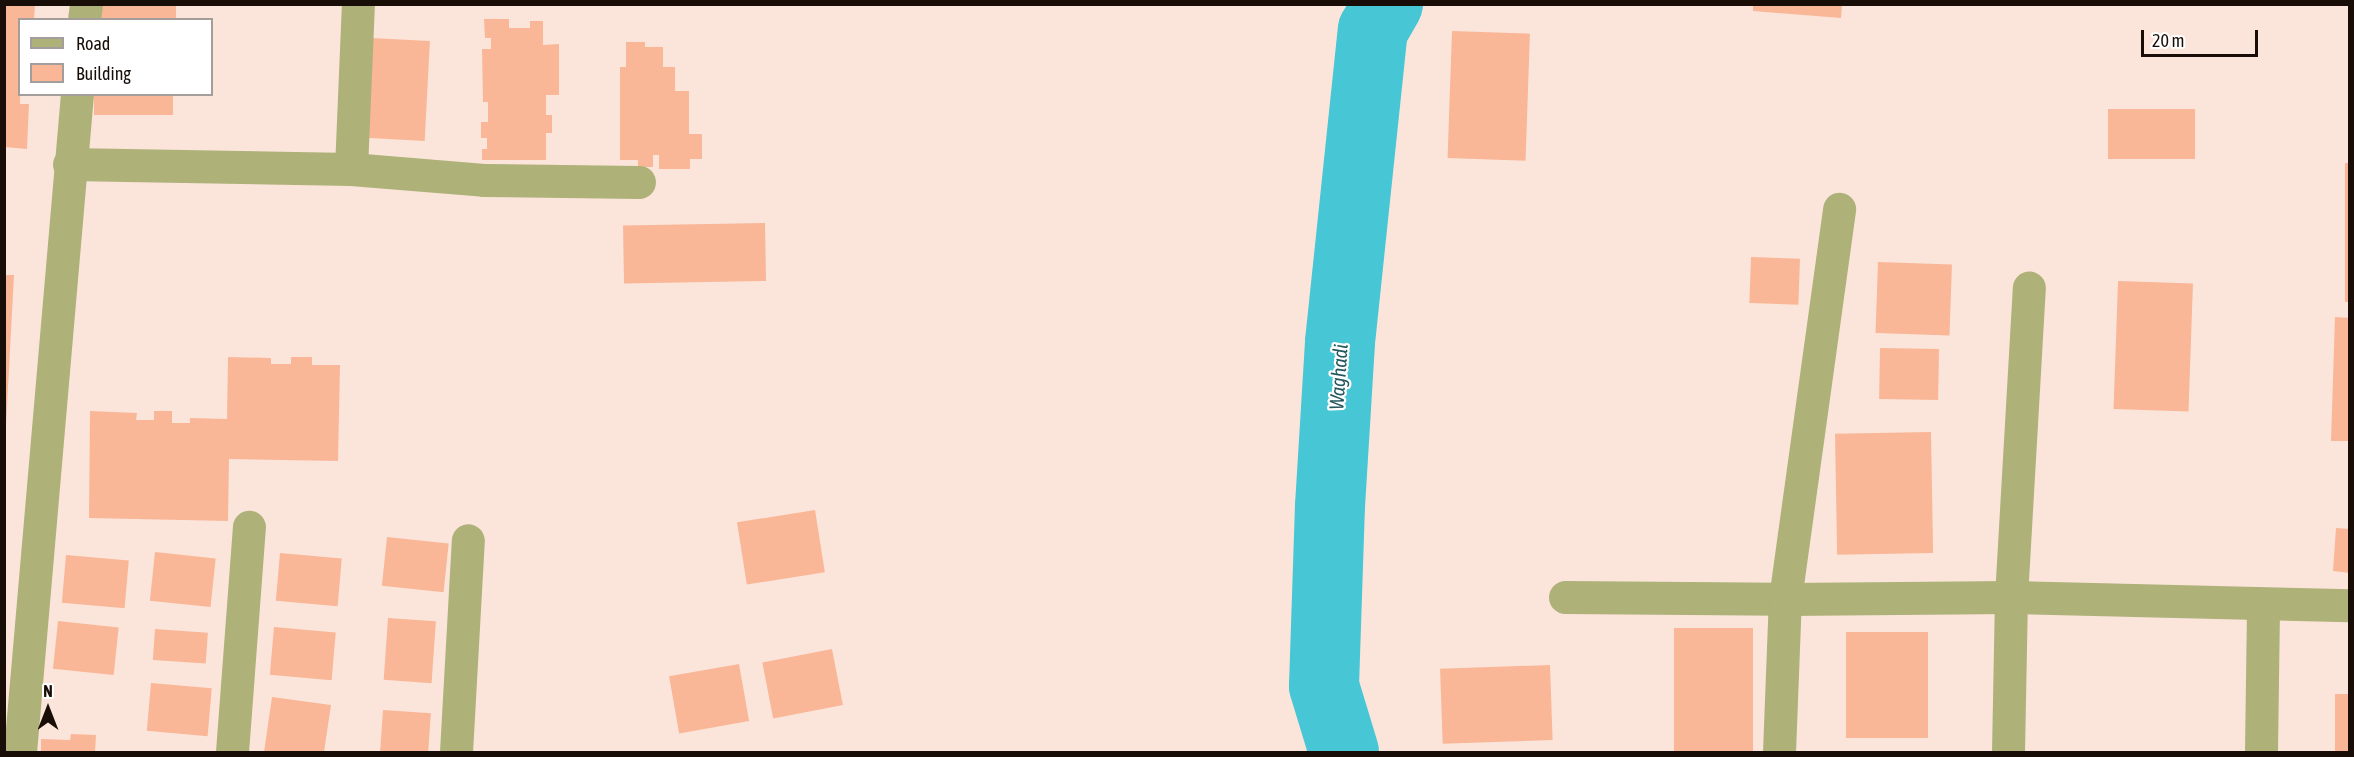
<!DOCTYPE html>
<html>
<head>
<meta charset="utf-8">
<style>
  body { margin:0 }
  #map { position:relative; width:2354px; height:757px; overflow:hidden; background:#fbe5da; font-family:"Asap Condensed",sans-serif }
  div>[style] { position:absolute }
  .river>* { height:70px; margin:-35px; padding:0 35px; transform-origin:35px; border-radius:35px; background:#47c6d5 }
  .building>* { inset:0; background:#f9b797; transform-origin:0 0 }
  .street>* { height:33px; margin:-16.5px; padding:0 16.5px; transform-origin:16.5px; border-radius:16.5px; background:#aeb178 }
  span { translate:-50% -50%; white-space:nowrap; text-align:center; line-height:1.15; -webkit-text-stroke:4.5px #fff; paint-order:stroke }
  .water-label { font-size:20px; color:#22575e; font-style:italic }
  .frame { position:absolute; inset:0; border:6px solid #190d07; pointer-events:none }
  .legend { position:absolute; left:18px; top:18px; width:195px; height:78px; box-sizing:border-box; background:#fff; border:2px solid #a39e9c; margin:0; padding:8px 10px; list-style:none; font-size:18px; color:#190d07 }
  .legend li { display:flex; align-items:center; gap:12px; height:30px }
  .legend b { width:30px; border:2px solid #a39e9c }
  .north { position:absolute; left:18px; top:679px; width:60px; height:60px; -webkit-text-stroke:4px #fff; paint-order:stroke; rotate:0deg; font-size:16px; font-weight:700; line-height:24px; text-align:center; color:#190d07 }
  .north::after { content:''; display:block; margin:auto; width:21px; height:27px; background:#190d07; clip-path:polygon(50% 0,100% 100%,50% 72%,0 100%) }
  .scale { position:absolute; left:2141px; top:30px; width:117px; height:27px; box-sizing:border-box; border:3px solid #190d07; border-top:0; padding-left:8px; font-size:18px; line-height:21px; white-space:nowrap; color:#190d07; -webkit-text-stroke:4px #fff; paint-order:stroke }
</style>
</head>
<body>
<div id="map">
  <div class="river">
    <i style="left:1344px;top:752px;width:69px;rotate:-106.9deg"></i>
    <i style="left:1324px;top:686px;width:180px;rotate:-88.1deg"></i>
    <i style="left:1330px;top:506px;width:164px;rotate:-86.5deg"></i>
    <i style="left:1340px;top:342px;width:314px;rotate:-84deg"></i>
    <i style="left:1373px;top:30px;width:30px;rotate:-60deg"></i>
  </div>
  <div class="building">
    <i style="clip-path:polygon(4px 4px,35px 4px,34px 20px,20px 20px,20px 104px,29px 104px,27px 149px,4px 147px)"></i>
    <i style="left:99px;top:4px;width:77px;height:16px"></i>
    <i style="clip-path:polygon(1753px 4px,1842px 4px,1841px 18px,1753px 11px)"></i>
    <i style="clip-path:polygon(484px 19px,509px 19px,509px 28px,530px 28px,530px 21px,543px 21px,543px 45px,559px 44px,559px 95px,546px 95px,546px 115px,552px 115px,552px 133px,546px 133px,546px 160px,482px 160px,482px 149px,487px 149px,487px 138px,481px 138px,481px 122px,488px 122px,488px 102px,483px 102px,482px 49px,491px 49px,491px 38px,485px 38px)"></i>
    <i style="left:1452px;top:31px;width:78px;height:127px;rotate:2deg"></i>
    <i style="left:371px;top:38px;width:59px;height:100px;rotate:3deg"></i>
    <i style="clip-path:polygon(626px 42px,645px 42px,645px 47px,663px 47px,663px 67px,675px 67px,675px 91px,689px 91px,689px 134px,702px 134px,702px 159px,690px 159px,690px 169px,659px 169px,659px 155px,653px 155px,653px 167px,638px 167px,638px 160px,620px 160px,620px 67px,626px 67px)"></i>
    <i style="left:94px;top:94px;width:79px;height:21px"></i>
    <i style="left:2195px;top:109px;width:50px;height:87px;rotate:90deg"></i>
    <i style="left:2345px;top:163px;width:5px;height:139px"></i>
    <i style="left:765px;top:223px;width:58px;height:142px;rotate:89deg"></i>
    <i style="left:1751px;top:257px;width:49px;height:46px;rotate:2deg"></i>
    <i style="left:1878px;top:262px;width:74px;height:71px;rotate:2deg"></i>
    <i style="clip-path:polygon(4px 275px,14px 275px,6px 425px,4px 425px)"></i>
    <i style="left:2118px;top:281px;width:75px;height:128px;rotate:2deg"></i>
    <i style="clip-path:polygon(2335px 317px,2350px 318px,2350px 441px,2331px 441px)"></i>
    <i style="left:1880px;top:348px;width:59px;height:51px;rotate:1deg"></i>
    <i style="clip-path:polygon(228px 357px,271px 358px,271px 364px,291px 364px,291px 357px,312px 357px,312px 365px,340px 365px,338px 461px,229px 459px,228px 521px,89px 518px,90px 411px,137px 413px,136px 420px,154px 420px,154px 411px,172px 411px,172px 423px,190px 423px,190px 418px,227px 419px)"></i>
    <i style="left:1931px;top:432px;width:121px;height:96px;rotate:89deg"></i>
    <i style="left:815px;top:510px;width:63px;height:79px;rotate:81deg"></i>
    <i style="clip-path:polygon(2336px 528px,2350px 529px,2350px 573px,2333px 571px)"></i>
    <i style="left:387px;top:537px;width:62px;height:49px;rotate:6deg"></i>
    <i style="left:155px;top:552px;width:61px;height:49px;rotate:6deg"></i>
    <i style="left:280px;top:553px;width:62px;height:48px;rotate:5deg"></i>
    <i style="left:66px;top:555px;width:63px;height:48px;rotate:5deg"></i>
    <i style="left:388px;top:618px;width:48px;height:62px;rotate:4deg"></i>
    <i style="left:58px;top:621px;width:61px;height:48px;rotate:6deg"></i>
    <i style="left:274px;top:627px;width:62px;height:48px;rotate:5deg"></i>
    <i style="left:1753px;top:628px;width:124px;height:79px;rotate:90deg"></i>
    <i style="left:155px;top:629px;width:53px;height:31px;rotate:4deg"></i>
    <i style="left:1846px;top:632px;width:82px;height:106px"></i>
    <i style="left:832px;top:649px;width:57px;height:71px;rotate:79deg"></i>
    <i style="left:739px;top:664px;width:58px;height:71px;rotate:80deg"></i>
    <i style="left:1550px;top:665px;width:75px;height:110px;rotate:88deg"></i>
    <i style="left:151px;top:683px;width:61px;height:48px;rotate:5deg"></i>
    <i style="left:2335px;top:694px;width:15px;height:58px"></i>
    <i style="clip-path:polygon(272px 697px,331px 705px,324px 752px,264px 752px)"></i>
    <i style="left:383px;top:710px;width:48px;height:42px;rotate:4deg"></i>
    <i style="clip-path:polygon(71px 734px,96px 735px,95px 752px,41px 752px,41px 739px,70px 740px)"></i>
  </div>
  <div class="street">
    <i style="left:84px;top:20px;width:16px;rotate:-83deg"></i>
    <i style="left:69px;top:164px;width:282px;rotate:1deg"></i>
    <i style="left:351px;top:169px;width:133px;rotate:4.7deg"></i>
    <i style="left:484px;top:180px;width:155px;rotate:0.7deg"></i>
    <i style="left:351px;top:169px;width:165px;rotate:-87.6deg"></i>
    <i style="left:1565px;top:597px;width:220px;rotate:0.5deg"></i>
    <i style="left:1785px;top:599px;width:394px;rotate:-82.1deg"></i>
    <i style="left:20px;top:752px;width:660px;rotate:-85.05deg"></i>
    <i style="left:232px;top:752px;width:226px;rotate:-85.7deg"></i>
    <i style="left:456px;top:752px;width:212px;rotate:-86.8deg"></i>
    <i style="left:1779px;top:752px;width:153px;rotate:-87.8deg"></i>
    <i style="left:1785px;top:599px;width:226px;rotate:-0.5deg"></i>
    <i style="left:2011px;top:597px;width:339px;rotate:1.4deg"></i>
    <i style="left:2008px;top:752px;width:155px;rotate:-88.9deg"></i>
    <i style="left:2011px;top:597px;width:310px;rotate:-86.7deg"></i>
    <i style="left:2261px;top:752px;width:148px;rotate:-89.2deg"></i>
  </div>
  <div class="water-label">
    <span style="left:1338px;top:377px;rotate:-86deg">Waghadi</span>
  </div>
  <div class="frame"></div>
  <ul class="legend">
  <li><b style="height:8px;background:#aeb178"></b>Road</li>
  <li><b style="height:16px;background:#f9b797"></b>Building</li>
  </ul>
  <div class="north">N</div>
  <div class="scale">20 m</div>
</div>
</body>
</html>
